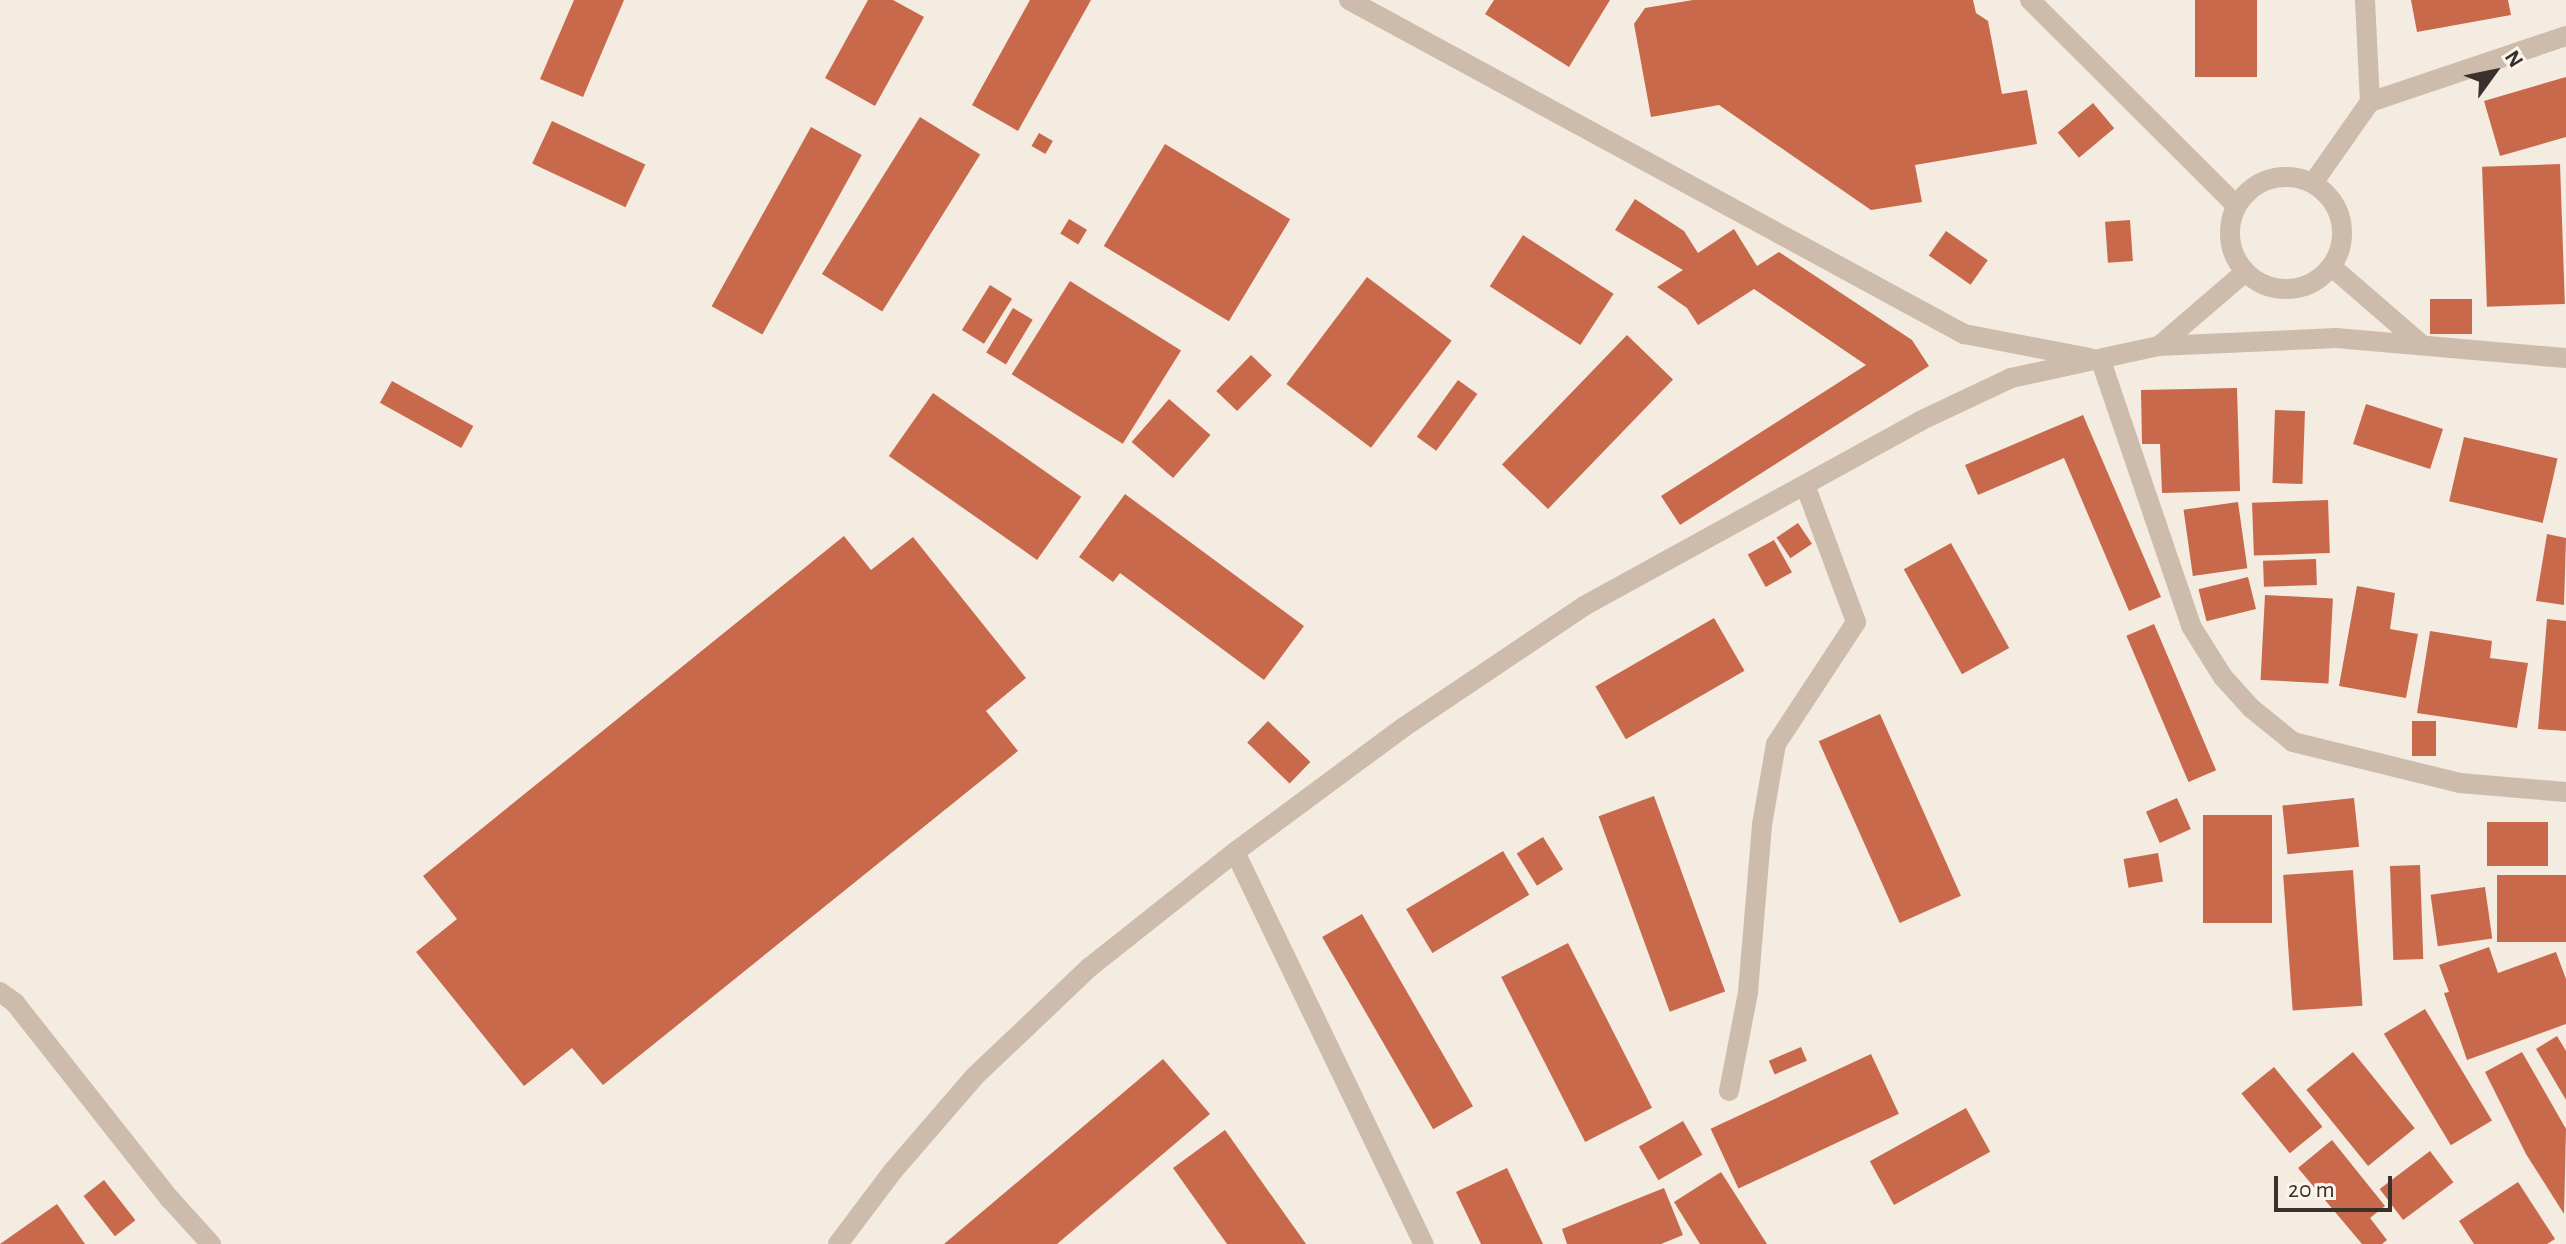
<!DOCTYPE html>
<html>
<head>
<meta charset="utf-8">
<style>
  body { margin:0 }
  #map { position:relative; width:2566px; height:1244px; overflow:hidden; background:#f4ebe1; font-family:"Alegreya Sans",sans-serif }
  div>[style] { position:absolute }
  .building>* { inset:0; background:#c8694b; transform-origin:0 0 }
  .minor>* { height:20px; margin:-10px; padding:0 10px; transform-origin:10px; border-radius:10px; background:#cdbbac }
  .minor>.ring { margin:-10px; padding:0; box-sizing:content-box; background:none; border:20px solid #cdbbac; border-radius:50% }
  span { translate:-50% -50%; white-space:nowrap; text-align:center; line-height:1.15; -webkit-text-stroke:6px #fbf5ee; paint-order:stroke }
  .north { position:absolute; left:2454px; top:32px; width:80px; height:80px; -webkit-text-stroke:6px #fbf5ee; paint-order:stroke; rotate:57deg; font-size:22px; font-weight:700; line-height:32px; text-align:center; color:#3b302b }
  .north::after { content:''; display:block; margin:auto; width:28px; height:36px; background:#3b302b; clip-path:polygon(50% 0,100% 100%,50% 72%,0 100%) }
  .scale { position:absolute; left:2274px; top:1176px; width:118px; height:36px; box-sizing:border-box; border:4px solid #3b302b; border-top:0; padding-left:10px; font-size:24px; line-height:28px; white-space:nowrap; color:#3b302b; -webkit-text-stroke:6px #fbf5ee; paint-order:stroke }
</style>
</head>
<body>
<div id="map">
  <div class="building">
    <i style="clip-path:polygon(574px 0,624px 0,583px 97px,540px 79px)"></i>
    <i style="clip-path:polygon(868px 0,893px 0,924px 17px,875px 106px,825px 78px)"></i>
    <i style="clip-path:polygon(1030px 0,1091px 0,1018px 131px,972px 105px)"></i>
    <i style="clip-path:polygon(1494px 0,1610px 0,1569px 67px,1485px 14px)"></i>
    <i style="clip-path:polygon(1693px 0,1973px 0,1976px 13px,1988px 21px,2002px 94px,2027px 90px,2037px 144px,1915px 165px,1922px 202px,1871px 210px,1719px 105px,1651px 117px,1634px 24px,1645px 8px)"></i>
    <i style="left:2195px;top:0;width:62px;height:77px"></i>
    <i style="clip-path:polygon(2411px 0,2508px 0,2511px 15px,2417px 32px)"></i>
    <i style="clip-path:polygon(2566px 77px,2566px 137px,2500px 156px,2484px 101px)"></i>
    <i style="left:2093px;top:103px;width:33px;height:46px;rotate:50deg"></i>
    <i style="left:920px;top:117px;width:71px;height:185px;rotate:32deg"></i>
    <i style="left:552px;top:121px;width:103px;height:47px;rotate:25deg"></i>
    <i style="left:811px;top:127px;width:58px;height:205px;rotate:29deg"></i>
    <i style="left:1039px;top:133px;width:16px;height:15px;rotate:30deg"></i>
    <i style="left:1165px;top:144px;width:146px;height:119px;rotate:31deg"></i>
    <i style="left:2560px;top:164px;width:140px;height:78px;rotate:88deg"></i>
    <i style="clip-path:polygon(1635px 199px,1684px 231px,1698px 253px,1734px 229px,1757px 266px,1779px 252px,1912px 340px,1929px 366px,1680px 525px,1661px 496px,1866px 365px,1754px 289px,1698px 325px,1687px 308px,1657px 287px,1683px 270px,1615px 230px)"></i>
    <i style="left:1069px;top:219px;width:21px;height:17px;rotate:31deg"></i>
    <i style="left:2130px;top:220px;width:41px;height:25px;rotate:86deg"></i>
    <i style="left:1946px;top:231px;width:51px;height:30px;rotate:35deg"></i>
    <i style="left:1523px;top:235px;width:108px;height:61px;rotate:33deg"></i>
    <i style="left:1367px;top:277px;width:106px;height:134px;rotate:37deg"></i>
    <i style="left:1070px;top:281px;width:131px;height:110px;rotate:32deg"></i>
    <i style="left:990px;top:285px;width:26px;height:53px;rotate:32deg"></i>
    <i style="left:2430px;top:299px;width:42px;height:35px"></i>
    <i style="left:1013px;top:308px;width:23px;height:52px;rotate:31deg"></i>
    <i style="left:1627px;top:335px;width:64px;height:180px;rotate:44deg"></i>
    <i style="left:1251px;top:355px;width:29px;height:50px;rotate:44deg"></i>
    <i style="left:1458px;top:380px;width:24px;height:70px;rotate:36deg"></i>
    <i style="left:392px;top:381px;width:93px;height:25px;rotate:29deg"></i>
    <i style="clip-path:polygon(2237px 388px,2240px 491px,2162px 493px,2160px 444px,2142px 444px,2141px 390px)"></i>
    <i style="left:933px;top:393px;width:181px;height:77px;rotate:35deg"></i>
    <i style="left:1169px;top:399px;width:55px;height:57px;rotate:41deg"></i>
    <i style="left:2366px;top:404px;width:81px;height:42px;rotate:18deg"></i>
    <i style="left:2275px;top:410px;width:30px;height:73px;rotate:2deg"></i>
    <i style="clip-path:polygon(2083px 415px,2161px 597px,2129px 611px,2064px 458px,1978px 495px,1965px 465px)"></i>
    <i style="left:2464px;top:437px;width:96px;height:66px;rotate:13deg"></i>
    <i style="clip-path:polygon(1125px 494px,1304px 626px,1264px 680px,1120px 573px,1113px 582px,1079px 557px)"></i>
    <i style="left:2328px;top:500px;width:53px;height:76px;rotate:88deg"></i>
    <i style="left:2238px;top:502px;width:67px;height:55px;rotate:82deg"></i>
    <i style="left:1798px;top:523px;width:25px;height:26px;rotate:56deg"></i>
    <i style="clip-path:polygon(2547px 534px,2566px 538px,2564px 605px,2536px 601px)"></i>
    <i style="clip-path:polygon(844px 536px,871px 570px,913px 537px,1026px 678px,986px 711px,1018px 751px,603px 1085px,572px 1048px,524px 1086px,416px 952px,457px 919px,423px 876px)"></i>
    <i style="left:1774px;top:540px;width:37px;height:30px;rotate:61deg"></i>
    <i style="left:1951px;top:543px;width:120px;height:54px;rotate:61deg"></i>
    <i style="left:2316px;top:559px;width:26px;height:53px;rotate:88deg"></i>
    <i style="left:2248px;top:577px;width:33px;height:51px;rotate:76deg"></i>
    <i style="clip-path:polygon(2357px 586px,2395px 593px,2390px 629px,2418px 634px,2406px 698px,2339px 686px)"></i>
    <i style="left:2265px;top:595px;width:68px;height:85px;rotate:3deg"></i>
    <i style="left:1714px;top:618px;width:61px;height:137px;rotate:60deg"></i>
    <i style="clip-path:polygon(2547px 619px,2566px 621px,2566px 731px,2538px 729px)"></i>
    <i style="left:2154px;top:624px;width:159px;height:30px;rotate:67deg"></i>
    <i style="clip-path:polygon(2430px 631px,2492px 641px,2490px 658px,2528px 663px,2517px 728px,2417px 713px)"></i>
    <i style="left:1880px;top:714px;width:199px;height:67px;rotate:66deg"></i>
    <i style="left:1268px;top:721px;width:59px;height:30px;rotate:44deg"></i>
    <i style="left:2412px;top:721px;width:24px;height:35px"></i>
    <i style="left:1654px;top:796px;width:208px;height:59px;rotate:70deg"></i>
    <i style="left:2177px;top:798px;width:34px;height:34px;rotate:66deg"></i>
    <i style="left:2354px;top:798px;width:49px;height:72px;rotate:84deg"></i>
    <i style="left:2203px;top:815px;width:69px;height:108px"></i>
    <i style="left:2487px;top:822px;width:61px;height:44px"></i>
    <i style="left:1543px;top:837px;width:38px;height:31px;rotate:58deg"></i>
    <i style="left:1503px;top:851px;width:51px;height:113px;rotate:59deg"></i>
    <i style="left:2158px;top:853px;width:29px;height:35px;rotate:80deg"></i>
    <i style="left:2420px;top:865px;width:94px;height:30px;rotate:88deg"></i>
    <i style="left:2353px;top:870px;width:136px;height:70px;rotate:86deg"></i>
    <i style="left:2566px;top:875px;width:67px;height:69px;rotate:90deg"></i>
    <i style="left:2485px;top:887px;width:52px;height:55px;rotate:82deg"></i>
    <i style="left:1362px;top:914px;width:222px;height:46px;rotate:60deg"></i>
    <i style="left:1568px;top:943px;width:185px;height:75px;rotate:63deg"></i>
    <i style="clip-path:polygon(2489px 947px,2498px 973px,2556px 952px,2566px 979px,2566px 1024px,2467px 1060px,2444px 993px,2449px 992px,2439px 965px)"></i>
    <i style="left:2425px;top:1009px;width:130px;height:48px;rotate:59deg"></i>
    <i style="clip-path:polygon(2557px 1036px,2566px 1051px,2566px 1100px,2536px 1049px)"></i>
    <i style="left:1801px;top:1047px;width:15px;height:35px;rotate:67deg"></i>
    <i style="left:2353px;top:1052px;width:98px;height:60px;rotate:51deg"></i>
    <i style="clip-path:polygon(2522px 1052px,2566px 1129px,2564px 1214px,2526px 1154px,2485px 1072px)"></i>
    <i style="left:1871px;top:1054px;width:66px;height:177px;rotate:65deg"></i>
    <i style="clip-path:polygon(1163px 1059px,1210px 1114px,1057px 1244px,944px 1244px)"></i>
    <i style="left:2274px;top:1067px;width:77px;height:42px;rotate:51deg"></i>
    <i style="left:1966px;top:1108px;width:50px;height:110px;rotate:61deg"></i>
    <i style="left:1683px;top:1121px;width:39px;height:51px;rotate:60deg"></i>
    <i style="clip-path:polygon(1225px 1130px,1306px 1244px,1227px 1244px,1173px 1168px)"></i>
    <i style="clip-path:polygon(2332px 1140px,2385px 1206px,2370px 1218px,2387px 1240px,2382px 1244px,2362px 1244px,2298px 1168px)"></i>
    <i style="left:2430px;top:1151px;width:39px;height:63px;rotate:53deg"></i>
    <i style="clip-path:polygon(1507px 1168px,1543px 1244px,1481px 1244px,1456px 1192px)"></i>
    <i style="clip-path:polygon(1721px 1172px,1767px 1244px,1700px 1244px,1674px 1202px)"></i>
    <i style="left:104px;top:1180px;width:51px;height:26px;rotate:52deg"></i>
    <i style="clip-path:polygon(2518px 1182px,2555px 1239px,2547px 1244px,2474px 1244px,2459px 1221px)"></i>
    <i style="clip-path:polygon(1664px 1188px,1683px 1235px,1661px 1244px,1567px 1244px,1562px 1229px)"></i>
    <i style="clip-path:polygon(57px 1204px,85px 1244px,0 1244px)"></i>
  </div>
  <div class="minor">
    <i style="left:1349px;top:0;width:700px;rotate:28.51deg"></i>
    <i style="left:1964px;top:334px;width:128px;rotate:10.8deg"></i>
    <i style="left:2030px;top:0;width:291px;rotate:44.9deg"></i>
    <i style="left:2365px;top:0;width:102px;rotate:87.2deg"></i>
    <i class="ring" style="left:2230px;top:177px;width:92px;height:92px"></i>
    <i style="left:2313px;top:183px;width:99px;rotate:-54.9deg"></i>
    <i style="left:2370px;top:102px;width:207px;rotate:-18.6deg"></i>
    <i style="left:2332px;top:267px;width:118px;rotate:40.9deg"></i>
    <i style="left:2159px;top:346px;width:113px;rotate:-40.7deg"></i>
    <i style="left:2101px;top:361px;width:280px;rotate:71.2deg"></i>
    <i style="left:2191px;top:626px;width:60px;rotate:57.9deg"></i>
    <i style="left:2223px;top:677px;width:42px;rotate:47.9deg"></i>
    <i style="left:2251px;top:708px;width:54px;rotate:39deg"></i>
    <i style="left:2293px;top:742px;width:172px;rotate:13.8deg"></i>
    <i style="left:2460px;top:783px;width:106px;rotate:4.9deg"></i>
    <i style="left:1235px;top:852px;width:435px;rotate:64.3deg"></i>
    <i style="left:0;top:992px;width:19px;rotate:36deg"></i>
    <i style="left:15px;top:1003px;width:250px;rotate:51.7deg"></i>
    <i style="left:170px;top:1199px;width:61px;rotate:47.7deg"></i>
    <i style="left:1729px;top:1091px;width:101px;rotate:-79.1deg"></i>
    <i style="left:1748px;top:992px;width:168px;rotate:-85.2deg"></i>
    <i style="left:1762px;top:825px;width:82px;rotate:-80.2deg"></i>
    <i style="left:1776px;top:744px;width:146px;rotate:-56.7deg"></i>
    <i style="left:1856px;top:622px;width:146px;rotate:-110.4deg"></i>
    <i style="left:838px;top:1244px;width:91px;rotate:-53deg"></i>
    <i style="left:893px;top:1171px;width:124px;rotate:-49.2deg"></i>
    <i style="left:974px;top:1077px;width:160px;rotate:-43.5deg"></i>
    <i style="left:1090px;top:967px;width:185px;rotate:-38.4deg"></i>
    <i style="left:1235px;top:852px;width:210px;rotate:-36.5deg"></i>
    <i style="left:1404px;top:727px;width:217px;rotate:-33.9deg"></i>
    <i style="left:1584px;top:606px;width:384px;rotate:-28.8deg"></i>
    <i style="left:1920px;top:421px;width:101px;rotate:-25.3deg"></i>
    <i style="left:2011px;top:378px;width:151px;rotate:-12.2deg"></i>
    <i style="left:2159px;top:346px;width:177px;rotate:-2.6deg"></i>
    <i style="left:2336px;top:338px;width:231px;rotate:5deg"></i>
  </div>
  <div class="north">N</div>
  <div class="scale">20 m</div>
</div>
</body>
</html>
